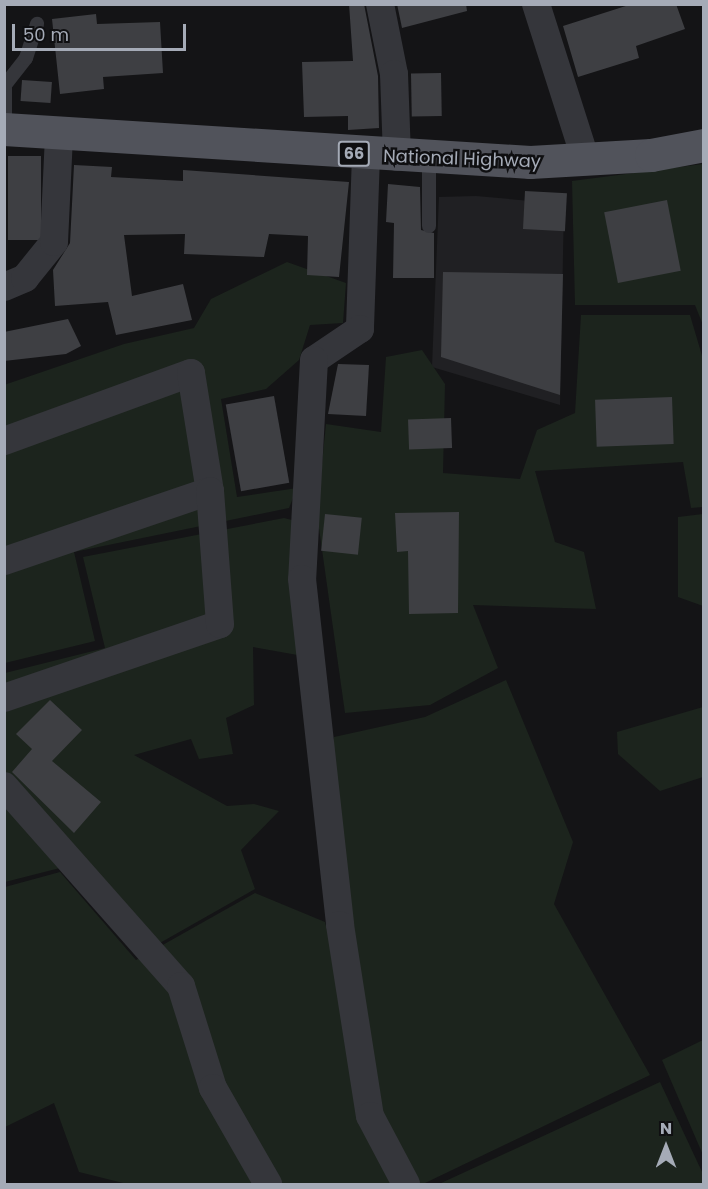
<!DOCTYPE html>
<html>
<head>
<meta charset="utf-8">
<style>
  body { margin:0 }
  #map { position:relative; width:708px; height:1189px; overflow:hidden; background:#141416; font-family:Poppins,sans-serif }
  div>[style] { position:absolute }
  .built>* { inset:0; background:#202023 }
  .green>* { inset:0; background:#1c241d }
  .building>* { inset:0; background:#3e3f43; transform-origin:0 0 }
  .service>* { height:14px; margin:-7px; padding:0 7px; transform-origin:7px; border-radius:7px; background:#35363b }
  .minor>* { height:28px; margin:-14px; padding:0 14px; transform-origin:14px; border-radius:14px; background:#35363b }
  .primary>* { height:33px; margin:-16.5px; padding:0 16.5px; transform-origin:16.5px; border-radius:16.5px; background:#51535b }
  span { translate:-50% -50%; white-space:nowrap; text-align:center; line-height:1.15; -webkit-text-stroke:5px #0f0f11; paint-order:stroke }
  .shield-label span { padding:2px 4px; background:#0f0f11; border:2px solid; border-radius:4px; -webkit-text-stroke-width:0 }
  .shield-label { font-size:16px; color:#a5abb7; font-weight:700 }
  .street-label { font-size:18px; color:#a5abb7 }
  .frame { position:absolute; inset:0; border:6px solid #a5abb7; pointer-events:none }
  .north { position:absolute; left:636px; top:1117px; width:60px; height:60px; -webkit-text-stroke:4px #0f0f11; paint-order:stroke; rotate:0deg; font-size:16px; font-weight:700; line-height:24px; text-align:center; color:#a5abb7 }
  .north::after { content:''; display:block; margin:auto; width:21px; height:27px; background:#a5abb7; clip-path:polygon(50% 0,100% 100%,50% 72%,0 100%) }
  .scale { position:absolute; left:12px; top:24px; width:174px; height:27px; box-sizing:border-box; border:3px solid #a5abb7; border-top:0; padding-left:8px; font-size:18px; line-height:21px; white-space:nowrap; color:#a5abb7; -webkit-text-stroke:4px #0f0f11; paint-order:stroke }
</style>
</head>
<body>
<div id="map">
  <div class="built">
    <i style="clip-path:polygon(476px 196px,564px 204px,560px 405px,432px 367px,439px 197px)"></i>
  </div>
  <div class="green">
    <i style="clip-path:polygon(703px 164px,703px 325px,695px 305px,575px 305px,572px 181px)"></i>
    <i style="clip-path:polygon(287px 262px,346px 283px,343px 323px,310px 325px,299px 360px,266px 389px,221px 399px,237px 497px,297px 488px,289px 508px,74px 552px,95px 641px,5px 663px,4px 385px,124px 344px,194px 328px,211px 299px)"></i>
    <i style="clip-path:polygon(581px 315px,690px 315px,703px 359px,703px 507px,691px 508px,683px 462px,535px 471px,555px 542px,584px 552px,596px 609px,473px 605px,498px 668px,430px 705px,345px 713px,317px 514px,326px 424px,381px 432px,386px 357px,422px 350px,445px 384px,443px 473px,520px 479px,537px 430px,575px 413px)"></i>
    <i style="clip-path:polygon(703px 514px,704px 514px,703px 606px,678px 597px,678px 517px)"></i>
    <i style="clip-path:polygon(284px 518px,296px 521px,303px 656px,253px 647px,254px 705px,226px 718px,233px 754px,199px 759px,191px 739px,134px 755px,227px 806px,254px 804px,279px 811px,241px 850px,255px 889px,137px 956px,60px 868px,5px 882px,5px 673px,105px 648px,83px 557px)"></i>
    <i style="clip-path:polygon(506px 680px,573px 842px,554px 904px,650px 1075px,423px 1184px,395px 1184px,323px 889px,334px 737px,425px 717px)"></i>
    <i style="clip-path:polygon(703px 707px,703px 777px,660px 791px,618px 754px,617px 732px)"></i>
    <i style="clip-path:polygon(60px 872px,136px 960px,255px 893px,325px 922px,392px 1184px,127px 1184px,79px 1172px,54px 1103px,5px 1127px,5px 887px)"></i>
    <i style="clip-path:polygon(703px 1040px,703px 1155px,662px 1060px)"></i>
    <i style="clip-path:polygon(660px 1082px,703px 1174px,703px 1184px,439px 1184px)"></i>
  </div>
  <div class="building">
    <i style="clip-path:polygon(349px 4px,364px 4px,378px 76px,379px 128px,348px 130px,348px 116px,304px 117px,302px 62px,353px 61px)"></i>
    <i style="clip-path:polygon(397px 4px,466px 4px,467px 11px,402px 28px)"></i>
    <i style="clip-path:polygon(632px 4px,676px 4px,685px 29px,636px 46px,639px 58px,578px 77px,563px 26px)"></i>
    <i style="clip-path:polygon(96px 14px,97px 24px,160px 22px,163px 73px,103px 77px,104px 89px,60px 94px,52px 19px)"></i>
    <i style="left:441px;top:73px;width:43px;height:30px;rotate:89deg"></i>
    <i style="left:22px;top:80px;width:30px;height:21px;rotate:4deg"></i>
    <i style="left:8px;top:156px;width:33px;height:84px"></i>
    <i style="clip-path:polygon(74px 165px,112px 167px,111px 177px,183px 181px,183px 170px,349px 182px,339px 277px,307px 275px,308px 236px,269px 234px,264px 257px,184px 254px,185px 234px,124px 235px,132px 296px,183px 284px,192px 320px,116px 335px,108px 302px,55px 306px,53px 270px,70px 243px)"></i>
    <i style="clip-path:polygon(388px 184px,420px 187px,421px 230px,434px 233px,434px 278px,393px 278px,394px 223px,386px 222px)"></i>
    <i style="left:525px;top:191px;width:42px;height:38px;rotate:3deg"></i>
    <i style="left:667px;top:200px;width:72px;height:64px;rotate:79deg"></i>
    <i style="clip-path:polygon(443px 272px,563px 274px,560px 395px,441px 357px)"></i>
    <i style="clip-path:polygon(68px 319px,81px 346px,66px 354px,4px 361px,4px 332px)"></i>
    <i style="clip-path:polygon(338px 364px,369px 365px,366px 416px,328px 414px)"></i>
    <i style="left:274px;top:396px;width:88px;height:49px;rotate:80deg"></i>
    <i style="left:672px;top:397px;width:47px;height:77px;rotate:88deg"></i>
    <i style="left:451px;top:418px;width:30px;height:43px;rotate:88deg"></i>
    <i style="clip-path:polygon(459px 512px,458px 613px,409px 614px,408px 551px,397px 552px,395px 513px)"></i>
    <i style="left:325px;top:514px;width:37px;height:37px;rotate:6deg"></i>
    <i style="clip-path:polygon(50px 700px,82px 730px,52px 761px,101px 802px,74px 833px,12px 772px,32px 749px,16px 734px)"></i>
  </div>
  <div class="service">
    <i style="left:5px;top:129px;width:44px;rotate:-90deg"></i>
    <i style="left:5px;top:85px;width:34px;rotate:-52deg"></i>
    <i style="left:26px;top:58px;width:36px;rotate:-72deg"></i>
    <i style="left:429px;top:226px;width:69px;rotate:-90deg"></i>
  </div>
  <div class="minor">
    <i style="left:380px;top:4px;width:71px;rotate:78.7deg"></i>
    <i style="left:394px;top:74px;width:83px;rotate:87.9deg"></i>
    <i style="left:536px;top:4px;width:165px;rotate:72.3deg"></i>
    <i style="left:366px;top:155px;width:174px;rotate:92deg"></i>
    <i style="left:360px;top:329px;width:55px;rotate:146deg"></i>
    <i style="left:314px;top:360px;width:219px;rotate:93.1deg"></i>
    <i style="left:302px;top:579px;width:348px;rotate:83.7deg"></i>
    <i style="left:340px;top:925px;width:193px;rotate:81.1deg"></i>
    <i style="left:370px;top:1116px;width:77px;rotate:62.1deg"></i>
    <i style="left:4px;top:287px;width:23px;rotate:-23deg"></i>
    <i style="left:25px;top:278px;width:46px;rotate:-51.1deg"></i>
    <i style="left:54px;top:242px;width:108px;rotate:-87.3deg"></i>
    <i style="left:4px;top:441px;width:199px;rotate:-20deg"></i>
    <i style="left:191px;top:373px;width:120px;rotate:80.9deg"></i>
    <i style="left:210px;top:491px;width:218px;rotate:161.2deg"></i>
    <i style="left:4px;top:698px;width:228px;rotate:-18.9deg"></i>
    <i style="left:220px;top:624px;width:133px;rotate:-94.3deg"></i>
    <i style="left:4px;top:786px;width:267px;rotate:48.5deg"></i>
    <i style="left:181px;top:986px;width:107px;rotate:72.6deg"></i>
    <i style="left:213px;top:1088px;width:111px;rotate:60.2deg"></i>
  </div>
  <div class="primary">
    <i style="left:4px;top:129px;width:527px;rotate:3.59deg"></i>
    <i style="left:530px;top:162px;width:121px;rotate:-3.3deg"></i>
    <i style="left:651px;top:155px;width:54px;rotate:-10.7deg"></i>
  </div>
  <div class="shield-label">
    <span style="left:354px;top:154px">66</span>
  </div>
  <div class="street-label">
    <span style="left:462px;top:159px;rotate:2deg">National Highway</span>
  </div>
  <div class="frame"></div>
  <div class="north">N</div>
  <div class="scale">50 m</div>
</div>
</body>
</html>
